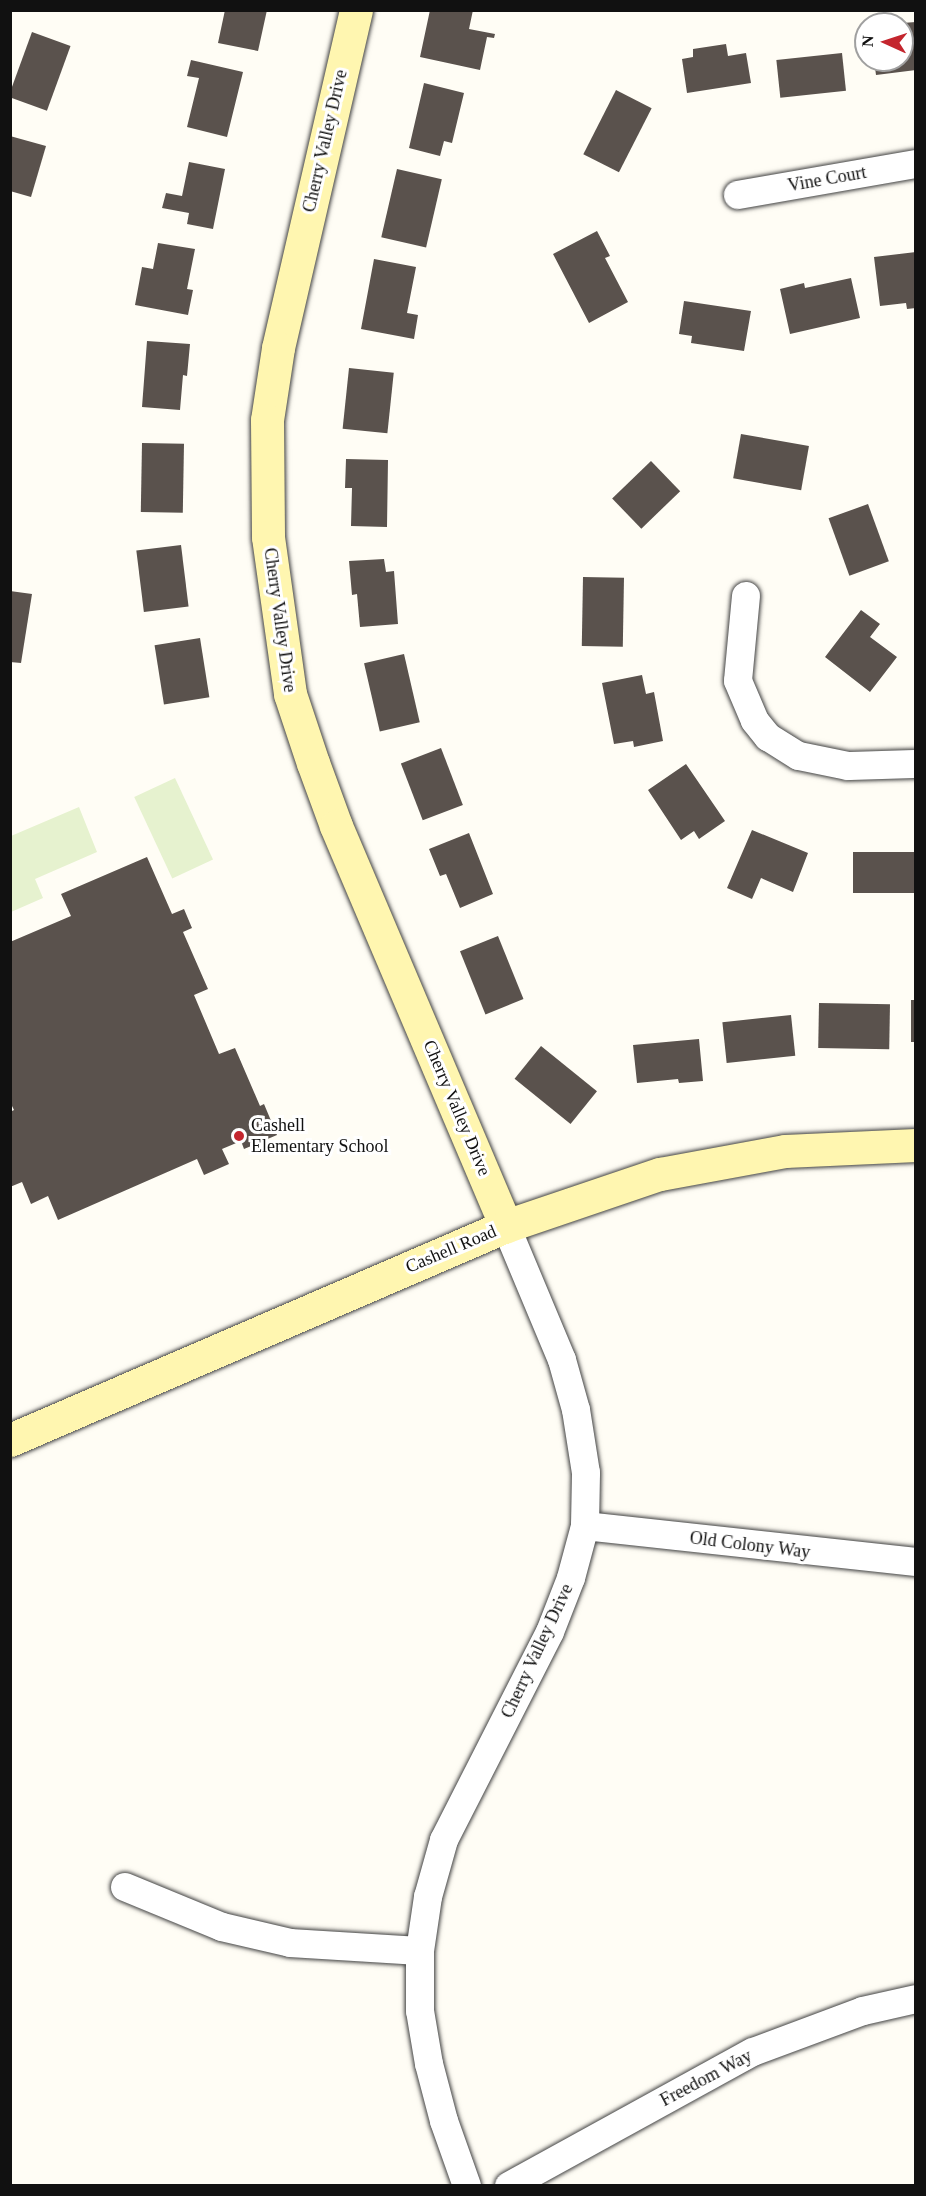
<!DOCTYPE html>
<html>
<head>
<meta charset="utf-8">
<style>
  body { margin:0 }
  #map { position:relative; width:926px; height:2196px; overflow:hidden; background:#fffdf5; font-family:Georgia,serif }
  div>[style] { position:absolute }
  .pitch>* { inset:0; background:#e6f2cf; transform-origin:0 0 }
  .building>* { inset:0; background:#5a524d; transform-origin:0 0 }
  .roads { filter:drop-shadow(0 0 2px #444) drop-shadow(0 0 2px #444) }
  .street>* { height:28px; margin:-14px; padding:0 14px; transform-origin:14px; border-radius:14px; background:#fff }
  .secondary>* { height:33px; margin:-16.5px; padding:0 16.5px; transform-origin:16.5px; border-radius:16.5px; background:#fff6b0 }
  .dots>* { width:16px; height:16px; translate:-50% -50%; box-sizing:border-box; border:3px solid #fff; border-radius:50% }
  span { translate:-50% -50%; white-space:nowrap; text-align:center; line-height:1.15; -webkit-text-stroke:6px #fff; paint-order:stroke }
  .street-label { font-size:18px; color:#111 }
  .poi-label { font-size:18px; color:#111 }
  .left { translate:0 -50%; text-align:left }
  .frame { position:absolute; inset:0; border:12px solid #111; pointer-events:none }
  .north { position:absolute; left:854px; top:12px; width:60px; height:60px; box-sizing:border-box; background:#fff; border:2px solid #a0a0a0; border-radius:50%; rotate:273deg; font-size:16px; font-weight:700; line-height:24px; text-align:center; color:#111 }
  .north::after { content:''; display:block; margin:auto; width:21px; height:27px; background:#c4262e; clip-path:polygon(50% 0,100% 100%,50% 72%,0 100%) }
</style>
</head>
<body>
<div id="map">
  <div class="pitch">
    <i style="left:175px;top:778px;width:90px;height:45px;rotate:65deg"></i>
    <i style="clip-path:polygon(79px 807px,97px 852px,35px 879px,43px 898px,11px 912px,11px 836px)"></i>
  </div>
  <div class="building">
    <i style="clip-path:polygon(225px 10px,267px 10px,258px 51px,218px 43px)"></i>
    <i style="clip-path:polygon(430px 10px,473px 10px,469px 29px,495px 34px,494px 38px,487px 37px,480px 70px,420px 57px)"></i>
    <i style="clip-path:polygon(916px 22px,916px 70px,876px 75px,874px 60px,902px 60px,902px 23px)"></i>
    <i style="left:32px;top:32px;width:41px;height:69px;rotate:20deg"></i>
    <i style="clip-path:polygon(726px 44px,728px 56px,746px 53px,751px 83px,687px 93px,682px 59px,693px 57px,693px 49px)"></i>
    <i style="left:842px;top:53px;width:38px;height:66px;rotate:84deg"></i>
    <i style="clip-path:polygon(191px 60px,243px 72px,227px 137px,187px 127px,199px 78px,187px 76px)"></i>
    <i style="clip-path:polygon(424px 83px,464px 93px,452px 143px,444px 141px,440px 156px,409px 148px)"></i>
    <i style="left:616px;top:90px;width:40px;height:72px;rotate:27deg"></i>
    <i style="clip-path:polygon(10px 136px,46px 146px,31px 197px,10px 191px)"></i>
    <i style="clip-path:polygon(189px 162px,225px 169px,213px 229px,187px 224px,189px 213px,162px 208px,166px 193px,182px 196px)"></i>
    <i style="left:397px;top:169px;width:46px;height:70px;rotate:13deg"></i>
    <i style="clip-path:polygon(597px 231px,610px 256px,605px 258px,628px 302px,589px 323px,553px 254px)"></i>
    <i style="clip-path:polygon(158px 243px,195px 249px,187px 289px,193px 290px,188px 315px,135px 305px,142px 267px,153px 269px)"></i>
    <i style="clip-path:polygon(916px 252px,916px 308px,907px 309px,906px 303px,880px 306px,874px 257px)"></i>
    <i style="clip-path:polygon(374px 259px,416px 267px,407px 313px,418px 315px,414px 339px,361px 329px)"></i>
    <i style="clip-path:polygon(851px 278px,860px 318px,790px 334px,780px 289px,804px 283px,805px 288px)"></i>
    <i style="clip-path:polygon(684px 301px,751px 311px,744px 351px,691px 343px,692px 336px,679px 334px)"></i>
    <i style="clip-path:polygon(147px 341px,190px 344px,187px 376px,183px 375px,180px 410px,142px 407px)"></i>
    <i style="left:349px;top:368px;width:45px;height:61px;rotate:6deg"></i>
    <i style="left:741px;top:434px;width:69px;height:45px;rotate:10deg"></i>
    <i style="left:142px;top:443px;width:42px;height:69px;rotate:1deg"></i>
    <i style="clip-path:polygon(346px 459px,388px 460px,387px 527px,351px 526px,352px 488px,345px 488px)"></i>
    <i style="left:651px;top:461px;width:42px;height:54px;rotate:46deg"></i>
    <i style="left:868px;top:504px;width:61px;height:42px;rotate:70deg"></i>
    <i style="left:181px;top:545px;width:62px;height:45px;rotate:83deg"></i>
    <i style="clip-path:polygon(384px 559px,386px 572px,394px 571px,398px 624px,360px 627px,357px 594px,352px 595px,349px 561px)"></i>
    <i style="left:583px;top:577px;width:41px;height:69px;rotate:1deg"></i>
    <i style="clip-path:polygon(10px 591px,32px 594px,21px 663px,10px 662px)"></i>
    <i style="clip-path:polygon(861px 610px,880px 624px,870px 637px,897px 657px,870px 692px,825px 657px)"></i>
    <i style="left:200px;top:638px;width:60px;height:46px;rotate:81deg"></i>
    <i style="left:404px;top:654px;width:70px;height:41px;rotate:77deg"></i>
    <i style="clip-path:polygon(642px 675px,646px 694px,654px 692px,663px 741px,634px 747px,633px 741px,614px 744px,602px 683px)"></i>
    <i style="left:441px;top:748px;width:61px;height:43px;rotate:69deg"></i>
    <i style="clip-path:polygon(686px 764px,725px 821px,699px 839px,694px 831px,681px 840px,648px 790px)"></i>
    <i style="clip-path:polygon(752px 830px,808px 853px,793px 892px,761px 878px,752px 899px,727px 888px)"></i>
    <i style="clip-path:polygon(469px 833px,493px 894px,460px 908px,446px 874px,440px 876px,429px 849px)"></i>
    <i style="left:853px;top:852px;width:62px;height:41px"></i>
    <i style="clip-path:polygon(147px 857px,172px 914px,184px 909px,192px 928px,183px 932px,208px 989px,194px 995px,219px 1054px,235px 1048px,260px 1106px,264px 1104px,277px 1135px,244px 1149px,241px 1141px,222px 1149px,229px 1164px,204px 1175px,197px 1159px,58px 1220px,48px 1196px,31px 1204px,22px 1182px,10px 1187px,10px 1112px,14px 1110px,10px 1102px,10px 942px,71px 916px,61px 894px)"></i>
    <i style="left:498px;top:936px;width:68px;height:41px;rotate:68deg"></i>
    <i style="left:911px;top:1000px;width:5px;height:42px"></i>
    <i style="left:819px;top:1003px;width:71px;height:45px;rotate:1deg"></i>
    <i style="left:791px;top:1015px;width:41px;height:69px;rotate:84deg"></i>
    <i style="clip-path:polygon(699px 1039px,703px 1081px,679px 1083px,678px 1079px,637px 1083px,633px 1045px)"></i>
    <i style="left:541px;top:1046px;width:72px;height:42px;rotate:39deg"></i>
  </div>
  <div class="roads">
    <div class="street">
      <i style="left:738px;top:195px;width:181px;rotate:-9.9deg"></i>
      <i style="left:746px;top:596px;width:85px;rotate:95.4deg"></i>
      <i style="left:738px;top:681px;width:43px;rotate:67deg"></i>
      <i style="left:755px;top:721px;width:21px;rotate:51deg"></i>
      <i style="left:768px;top:737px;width:36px;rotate:32deg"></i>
      <i style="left:799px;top:756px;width:50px;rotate:11.5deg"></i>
      <i style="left:848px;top:766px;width:68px;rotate:-1.7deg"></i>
      <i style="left:585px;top:1526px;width:333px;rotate:6.2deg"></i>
      <i style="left:125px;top:1887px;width:105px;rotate:22.4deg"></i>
      <i style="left:222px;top:1927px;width:70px;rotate:13.2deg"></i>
      <i style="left:290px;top:1943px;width:130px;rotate:3.5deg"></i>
      <i style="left:467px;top:2186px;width:69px;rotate:-109.5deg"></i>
      <i style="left:444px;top:2121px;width:59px;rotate:-104.7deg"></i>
      <i style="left:429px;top:2064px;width:54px;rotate:-99.6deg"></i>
      <i style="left:420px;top:2011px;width:60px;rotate:-90deg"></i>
      <i style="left:420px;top:1951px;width:55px;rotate:-81.6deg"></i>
      <i style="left:428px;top:1897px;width:59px;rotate:-74.3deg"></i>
      <i style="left:444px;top:1840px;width:233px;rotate:-63deg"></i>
      <i style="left:550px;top:1632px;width:58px;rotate:-68.7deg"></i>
      <i style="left:571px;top:1578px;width:54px;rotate:-74.9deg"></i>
      <i style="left:585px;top:1526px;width:53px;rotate:-88.9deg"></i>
      <i style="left:586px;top:1473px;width:64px;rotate:-99deg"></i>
      <i style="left:576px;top:1410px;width:52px;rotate:-105.6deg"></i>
      <i style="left:562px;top:1360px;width:145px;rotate:-112.7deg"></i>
      <i style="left:509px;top:2186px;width:278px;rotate:-28.8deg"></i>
      <i style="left:753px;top:2052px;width:117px;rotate:-20.4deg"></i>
      <i style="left:863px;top:2011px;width:54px;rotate:-12.8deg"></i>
    </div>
    <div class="secondary">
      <i style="left:356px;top:10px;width:347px;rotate:103deg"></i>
      <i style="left:278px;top:348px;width:73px;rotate:98.7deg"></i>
      <i style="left:267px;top:420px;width:117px;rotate:89.5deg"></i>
      <i style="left:268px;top:537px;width:159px;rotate:82deg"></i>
      <i style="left:290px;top:694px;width:73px;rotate:71.6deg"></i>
      <i style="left:313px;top:763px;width:67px;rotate:69.9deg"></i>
      <i style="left:336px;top:826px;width:435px;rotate:67deg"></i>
      <i style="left:10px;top:1440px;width:540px;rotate:-23.34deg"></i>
      <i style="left:506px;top:1226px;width:163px;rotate:-18.7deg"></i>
      <i style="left:660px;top:1174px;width:127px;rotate:-10.4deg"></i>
      <i style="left:785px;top:1151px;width:131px;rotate:-2.6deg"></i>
    </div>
  </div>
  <div class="dots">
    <i style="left:239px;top:1136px;background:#c4262e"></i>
  </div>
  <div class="street-label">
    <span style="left:325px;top:141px;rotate:-77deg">Cherry Valley Drive</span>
    <span style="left:827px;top:179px;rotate:-10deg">Vine Court</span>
    <span style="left:280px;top:620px;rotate:82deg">Cherry Valley Drive</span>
    <span style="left:457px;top:1108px;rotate:67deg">Cherry Valley Drive</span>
    <span style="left:451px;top:1249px;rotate:-23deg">Cashell Road</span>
    <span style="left:750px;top:1545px;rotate:7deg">Old Colony Way</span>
    <span style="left:537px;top:1651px;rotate:-65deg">Cherry Valley Drive</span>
    <span style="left:706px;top:2078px;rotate:-28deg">Freedom Way</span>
  </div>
  <div class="poi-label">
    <span class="left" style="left:251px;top:1136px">Cashell<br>Elementary School</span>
  </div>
  <div class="frame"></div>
  <div class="north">N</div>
</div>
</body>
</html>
